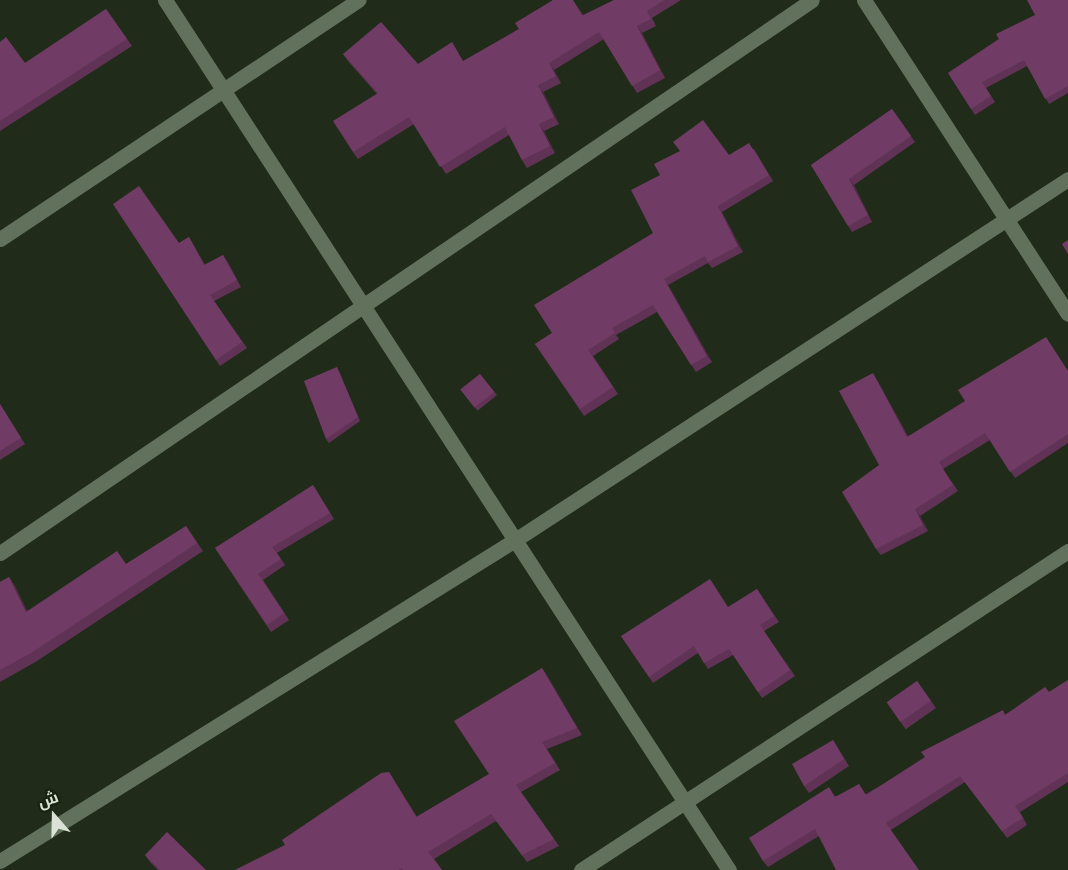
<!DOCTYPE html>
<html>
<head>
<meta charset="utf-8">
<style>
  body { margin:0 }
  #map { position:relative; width:1068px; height:870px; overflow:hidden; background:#202c19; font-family:Ubuntu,Cairo,sans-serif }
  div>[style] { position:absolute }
  .minor>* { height:15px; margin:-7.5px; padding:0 7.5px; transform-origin:7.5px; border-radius:7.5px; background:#62715b }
  .wall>* { inset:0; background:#603356; transform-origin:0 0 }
  .shaded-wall>* { inset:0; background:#4e2946 }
  .building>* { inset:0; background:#703b64; transform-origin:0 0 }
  span { translate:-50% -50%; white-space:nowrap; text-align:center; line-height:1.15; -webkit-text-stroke:4.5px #162210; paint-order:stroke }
  .north { position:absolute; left:24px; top:786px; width:60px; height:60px; -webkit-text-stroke:4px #162210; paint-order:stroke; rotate:340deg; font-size:16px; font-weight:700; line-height:24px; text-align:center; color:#d9e2d5 }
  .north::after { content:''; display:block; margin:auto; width:21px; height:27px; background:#d9e2d5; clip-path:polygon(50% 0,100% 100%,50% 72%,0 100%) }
</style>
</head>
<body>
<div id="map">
  <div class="minor">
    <i style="left:165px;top:0;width:1037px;rotate:57.05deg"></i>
    <i style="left:864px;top:0;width:374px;rotate:57deg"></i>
    <i style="left:0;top:239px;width:431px;rotate:-33.7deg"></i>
    <i style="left:0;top:553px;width:982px;rotate:-34.26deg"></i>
    <i style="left:0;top:861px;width:607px;rotate:-31.94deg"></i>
    <i style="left:515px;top:540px;width:660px;rotate:-33.14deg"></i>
    <i style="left:581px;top:870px;width:582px;rotate:-33.23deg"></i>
  </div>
  <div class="wall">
    <i style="clip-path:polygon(553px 0,573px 0,583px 15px,614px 0,681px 0,652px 18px,656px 26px,642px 33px,665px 78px,637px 93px,604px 39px,554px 70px,561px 83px,543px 92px,559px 124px,544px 131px,555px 153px,527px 168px,522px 160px,509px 135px,446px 174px,414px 124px,358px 159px,353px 152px,377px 94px,348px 61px,343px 54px,418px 64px,464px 61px,519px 29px)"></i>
    <i style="clip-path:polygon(1068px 0,1068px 93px,1049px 104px,1027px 66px,986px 88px,995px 102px,975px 115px,948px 73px,999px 39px)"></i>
    <i style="clip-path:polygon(106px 9px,132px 46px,0 131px,0 42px,25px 63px)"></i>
    <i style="clip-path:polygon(892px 109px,915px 142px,854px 185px,872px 222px,852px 232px,811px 165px)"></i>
    <i style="clip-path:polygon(754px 149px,773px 181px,722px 212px,743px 252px,712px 268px,708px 263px,668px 285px,712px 362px,696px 372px,657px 312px,616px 335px,619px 339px,593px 356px,618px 394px,584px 416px,535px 344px,552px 333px,653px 233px,729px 155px)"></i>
    <i style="clip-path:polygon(113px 204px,179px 243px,189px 237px,205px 265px,223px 255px,241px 287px,214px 301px,247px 348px,220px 366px)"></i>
    <i style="clip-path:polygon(339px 371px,360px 421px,329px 443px,326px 439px)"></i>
    <i style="clip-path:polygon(1068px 371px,1068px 443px,1015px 478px,990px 440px,943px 469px,958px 491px,920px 516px,928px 531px,881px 555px,876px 549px,879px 465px,877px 380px,908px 436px)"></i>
    <i style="left:480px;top:374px;width:27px;height:25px;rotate:51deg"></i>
    <i style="clip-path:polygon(0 404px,25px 444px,0 460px)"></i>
    <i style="clip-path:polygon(313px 485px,334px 519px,277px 553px,285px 565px,263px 580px,289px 620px,271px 632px,215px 548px)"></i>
    <i style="clip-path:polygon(186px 526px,203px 551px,37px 661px,0 682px,0 582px,9px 577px,15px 586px,27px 611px,126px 564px)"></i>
    <i style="clip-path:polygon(757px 589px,779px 622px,764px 631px,795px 676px,762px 698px,733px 655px,708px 669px,698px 653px,653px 683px,621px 636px,729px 607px)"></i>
    <i style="clip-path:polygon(542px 668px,582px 735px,547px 749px,560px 770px,521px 792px,559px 846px,527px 862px,496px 821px,434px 859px,442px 870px,235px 870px,285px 845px,389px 772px,417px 817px,489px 774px)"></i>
    <i style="clip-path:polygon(1068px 680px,1068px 782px,1020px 812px,1027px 825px,1007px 838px,965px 782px,891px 830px,819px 836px,768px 867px,763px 861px,835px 796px,866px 794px,1006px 714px,1049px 692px)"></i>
    <i style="left:917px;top:681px;width:33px;height:37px;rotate:55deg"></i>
    <i style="clip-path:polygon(833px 740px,849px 766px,809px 793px,804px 786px)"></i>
    <i style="clip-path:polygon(145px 855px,206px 870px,158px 870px,150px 862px)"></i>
  </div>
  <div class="shaded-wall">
    <i style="clip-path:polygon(637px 26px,642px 33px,665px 78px,660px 70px)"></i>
    <i style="clip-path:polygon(549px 63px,554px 70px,561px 83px,556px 76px)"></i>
    <i style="clip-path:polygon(538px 85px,543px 92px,559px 124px,554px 117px)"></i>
    <i style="clip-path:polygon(539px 124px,544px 131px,555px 153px,550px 146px)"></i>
    <i style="clip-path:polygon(849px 179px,854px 185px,872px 222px,868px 215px)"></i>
    <i style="clip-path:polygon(718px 206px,722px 212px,743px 252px,738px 246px)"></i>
    <i style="clip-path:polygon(223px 255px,228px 262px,241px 287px,237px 280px)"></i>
    <i style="clip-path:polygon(664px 279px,668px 285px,712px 362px,707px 356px)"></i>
    <i style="clip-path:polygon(873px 373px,877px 380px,912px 444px,907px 437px)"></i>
    <i style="clip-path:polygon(915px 509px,920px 516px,928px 531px,923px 525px)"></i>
    <i style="clip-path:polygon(9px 577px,15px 586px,32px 621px,26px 612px)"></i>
    <i style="clip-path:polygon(542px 668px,547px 675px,582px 735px,577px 728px)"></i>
  </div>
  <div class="building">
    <i style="clip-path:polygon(553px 0,573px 0,582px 16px,614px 0,664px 0,647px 11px,651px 19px,637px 26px,660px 70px,632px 86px,599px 32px,549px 63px,556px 76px,538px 85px,554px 117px,539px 124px,550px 146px,522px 160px,505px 127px,440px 167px,409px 117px,353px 152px,333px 121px,378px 93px,343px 54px,381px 22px,418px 64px,452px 42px,463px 61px,519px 29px,515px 23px)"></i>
    <i style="clip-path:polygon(1027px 0,1068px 0,1068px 86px,1045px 99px,1024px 60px,982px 82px,991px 96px,971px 109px,948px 73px,999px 39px,996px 34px,1035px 15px)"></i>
    <i style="clip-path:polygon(106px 9px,127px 39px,0 121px,0 42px,6px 37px,25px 63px)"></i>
    <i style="clip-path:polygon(892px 109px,911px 136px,849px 179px,868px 215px,848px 226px,811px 165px)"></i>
    <i style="clip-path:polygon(703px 120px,729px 155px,749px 143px,769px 175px,718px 206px,738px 246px,708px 262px,705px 256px,664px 279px,707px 356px,691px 365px,653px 305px,612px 328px,615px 333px,588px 350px,613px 387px,580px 409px,535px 344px,552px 333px,534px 305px,653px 233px,631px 190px,660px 175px,654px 164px,680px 151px,673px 142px)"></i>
    <i style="clip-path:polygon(139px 186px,179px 243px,189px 237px,204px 265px,223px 255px,237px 280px,210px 295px,242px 342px,216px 360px,113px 204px)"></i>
    <i style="clip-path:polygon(1068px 240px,1068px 254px,1062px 244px)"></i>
    <i style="clip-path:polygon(1046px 337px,1068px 371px,1068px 434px,1010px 472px,985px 433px,939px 462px,953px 485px,915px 509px,923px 525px,876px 549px,842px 492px,879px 465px,839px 391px,873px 373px,907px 437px,965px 401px,958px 390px)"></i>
    <i style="clip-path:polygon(337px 367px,358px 417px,326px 439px,304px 381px)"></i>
    <i style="left:480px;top:374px;width:23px;height:25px;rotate:52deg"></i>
    <i style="clip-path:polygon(0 404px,21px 438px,0 451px)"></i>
    <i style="clip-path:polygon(313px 485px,330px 513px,272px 547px,281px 559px,258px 574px,284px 613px,267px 625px,215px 548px)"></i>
    <i style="clip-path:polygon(186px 526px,197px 543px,31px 653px,0 670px,0 582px,9px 577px,26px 612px,117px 551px,126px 564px)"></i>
    <i style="clip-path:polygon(710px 579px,728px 607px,757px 589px,774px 616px,760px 625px,790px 670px,758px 692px,729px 649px,704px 663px,694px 646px,649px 677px,621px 636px)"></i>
    <i style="clip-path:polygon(542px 668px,577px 728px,542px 742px,555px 763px,516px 785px,554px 839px,522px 855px,491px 814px,428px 852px,442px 870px,403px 870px,402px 868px,398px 870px,235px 870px,285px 845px,282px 840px,381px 773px,389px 772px,416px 817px,489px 774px,454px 721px)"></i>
    <i style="clip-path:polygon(1068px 680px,1068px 773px,1015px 806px,1023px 818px,1002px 831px,960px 776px,886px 823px,919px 870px,836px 870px,815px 829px,763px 861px,749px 838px,829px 787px,835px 797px,859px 784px,866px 795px,925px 757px,921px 752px,1003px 710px,1005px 715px,1045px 687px,1049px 692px)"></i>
    <i style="left:917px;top:681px;width:24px;height:37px;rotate:55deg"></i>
    <i style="clip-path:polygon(833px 740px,844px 759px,804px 786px,792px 764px)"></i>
    <i style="clip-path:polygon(167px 832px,206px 870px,160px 870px,145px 855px)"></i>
  </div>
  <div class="north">ش</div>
</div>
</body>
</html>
